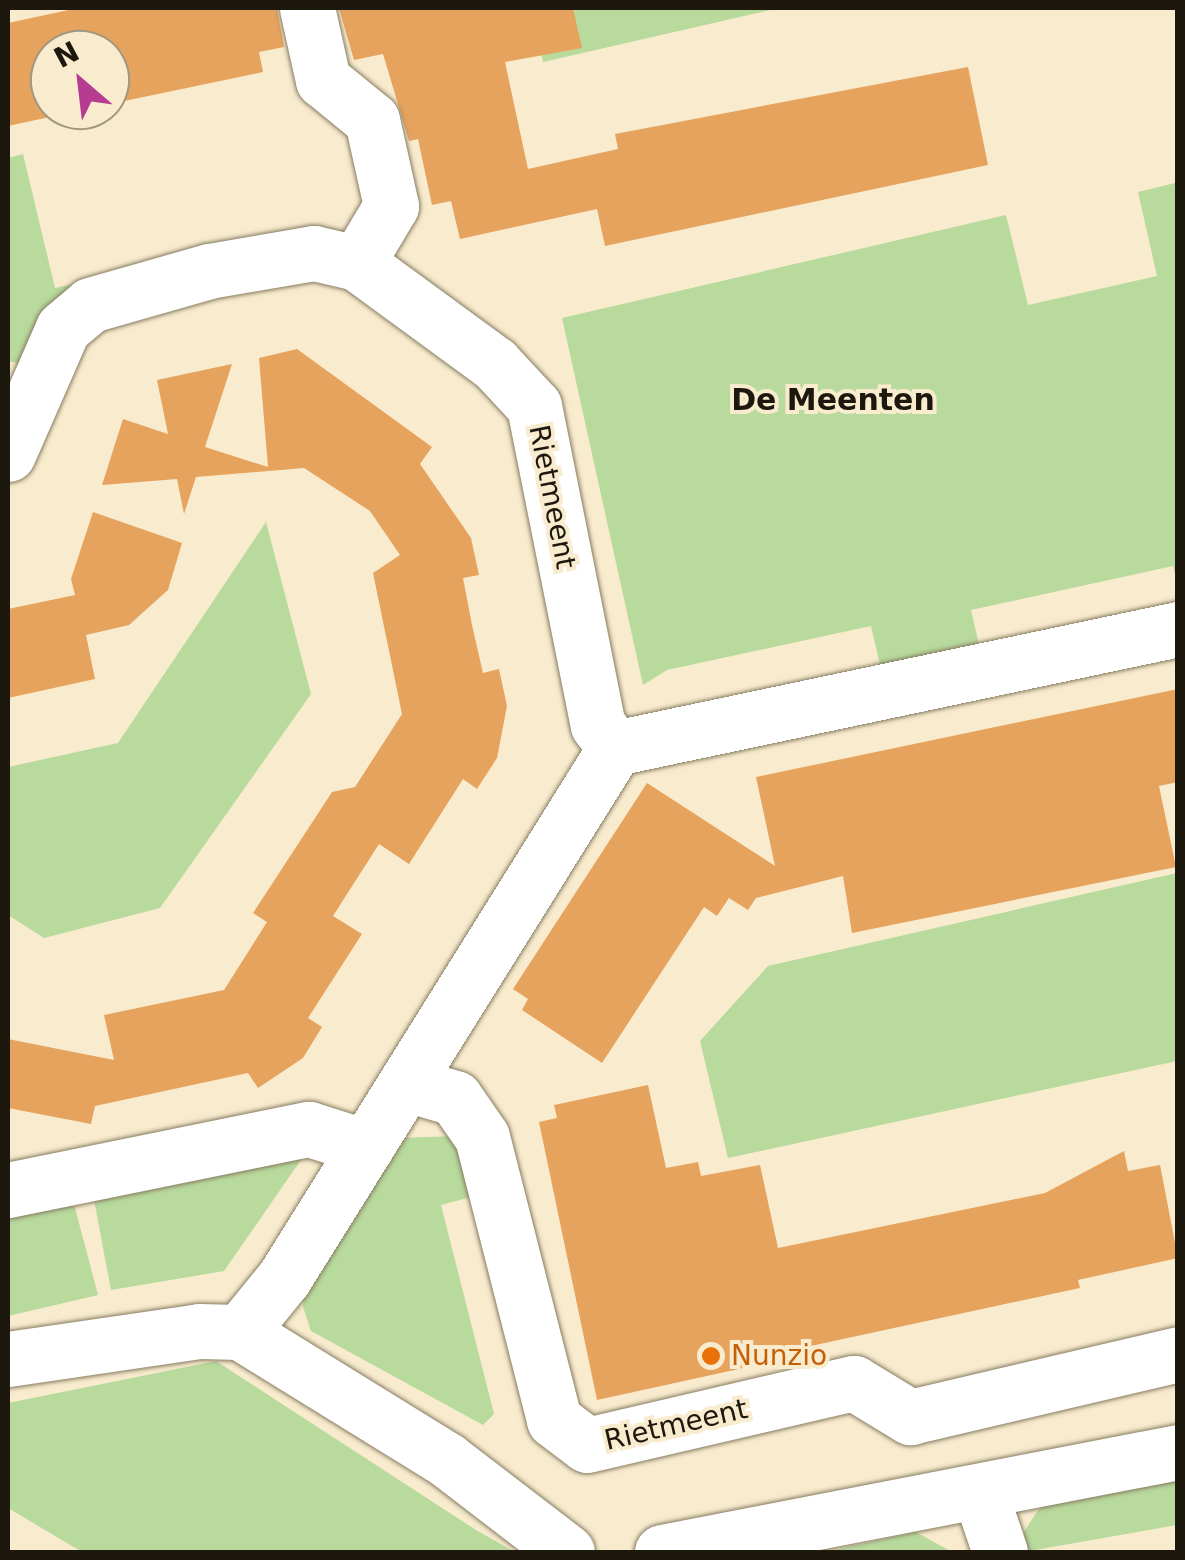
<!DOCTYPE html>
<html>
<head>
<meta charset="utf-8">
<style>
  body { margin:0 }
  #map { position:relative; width:1185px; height:1560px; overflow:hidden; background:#f8ebce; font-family:"DejaVu Sans",sans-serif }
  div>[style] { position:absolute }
  .green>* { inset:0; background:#b8da9d }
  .building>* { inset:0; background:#e6a35e }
  .roads { filter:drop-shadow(0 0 2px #877c61) drop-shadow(0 0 2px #877c61) }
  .minor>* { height:55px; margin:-27.5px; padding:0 27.5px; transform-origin:27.5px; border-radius:27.5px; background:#fff }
  .dots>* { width:28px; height:28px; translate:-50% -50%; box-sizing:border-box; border:5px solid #f8ebce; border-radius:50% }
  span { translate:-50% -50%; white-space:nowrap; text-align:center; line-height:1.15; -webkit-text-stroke:8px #f8ebce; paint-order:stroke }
  .street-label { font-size:28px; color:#1d180e }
  .food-label { font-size:28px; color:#c56008 }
  .left { translate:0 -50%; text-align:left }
  .neighbourhood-label { font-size:30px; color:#1d180e; font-weight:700 }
  .frame { position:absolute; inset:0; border:10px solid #1d180e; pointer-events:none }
  .north { position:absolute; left:30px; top:30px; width:100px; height:100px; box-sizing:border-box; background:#f8ebce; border:2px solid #a09781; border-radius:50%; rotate:332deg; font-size:28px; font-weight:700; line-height:40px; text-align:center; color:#1d180e }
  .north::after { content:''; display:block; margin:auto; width:35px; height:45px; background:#b53c91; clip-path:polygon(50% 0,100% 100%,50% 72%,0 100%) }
</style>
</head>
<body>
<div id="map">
  <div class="green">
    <i style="clip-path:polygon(532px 8px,779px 8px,543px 62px)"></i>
    <i style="clip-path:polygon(23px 154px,55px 288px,96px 279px,24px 365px,8px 361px,8px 158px)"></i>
    <i style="clip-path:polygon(1175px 183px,1177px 581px,1173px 566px,971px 610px,980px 649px,881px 669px,871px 626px,667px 670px,643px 685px,562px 318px,1006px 215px,1028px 305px,1157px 276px,1138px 192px)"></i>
    <i style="clip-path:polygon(266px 522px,311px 694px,160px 908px,44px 938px,8px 915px,8px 767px,118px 743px)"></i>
    <i style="clip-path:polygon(1177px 873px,1177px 1061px,728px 1158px,700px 1041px,768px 966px)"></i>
    <i style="clip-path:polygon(457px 1136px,475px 1196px,441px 1205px,494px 1414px,483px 1425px,311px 1331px,303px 1307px,304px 1290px,400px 1138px)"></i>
    <i style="clip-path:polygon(305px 1154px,224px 1271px,111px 1290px,94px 1200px)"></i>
    <i style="clip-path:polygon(74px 1204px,98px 1295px,8px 1316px,8px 1216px)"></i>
    <i style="clip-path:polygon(216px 1361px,476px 1530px,515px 1552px,82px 1552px,8px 1508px,8px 1403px)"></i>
    <i style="clip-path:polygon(1177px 1474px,1177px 1525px,1024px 1552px,1024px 1532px,1042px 1504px)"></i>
    <i style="clip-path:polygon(916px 1532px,952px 1552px,826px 1552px)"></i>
  </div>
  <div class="building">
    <i style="clip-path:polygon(78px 8px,277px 8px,284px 47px,259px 52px,263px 72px,110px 104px,110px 50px,50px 50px,50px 110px,82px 110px,8px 126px,8px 23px)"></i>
    <i style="clip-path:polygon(339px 8px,573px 8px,582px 48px,505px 62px,528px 169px,618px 149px,615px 134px,968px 67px,988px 165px,605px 246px,597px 209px,460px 239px,451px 201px,432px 205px,418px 139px,409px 141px,383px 54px,354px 60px)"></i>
    <i style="clip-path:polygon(297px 349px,432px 447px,420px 464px,471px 538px,479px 575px,463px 578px,472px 625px,483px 673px,499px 669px,507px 706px,497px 758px,477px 789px,463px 779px,409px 864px,379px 844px,333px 916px,362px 934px,308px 1018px,322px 1027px,303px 1058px,258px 1088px,248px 1073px,95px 1106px,91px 1124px,8px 1108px,8px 1039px,114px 1060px,104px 1015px,224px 990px,267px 922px,253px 913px,332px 792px,355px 787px,402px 714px,373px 573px,400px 555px,370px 511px,304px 468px,196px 477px,184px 514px,177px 479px,102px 485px,123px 419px,168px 434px,157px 380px,232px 364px,205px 447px,268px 467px,259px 358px)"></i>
    <i style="clip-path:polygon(93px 512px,182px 543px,168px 590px,129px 625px,86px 635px,95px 679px,8px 698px,8px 609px,75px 595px,71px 579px)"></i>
    <i style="clip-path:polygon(1178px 689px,1178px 782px,1159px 786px,1176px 867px,852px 933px,843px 876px,756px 898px,748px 910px,729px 898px,717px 916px,704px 907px,602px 1063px,522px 1010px,528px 999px,513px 989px,647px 783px,775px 866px,756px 777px)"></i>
    <i style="clip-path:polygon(648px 1085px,666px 1168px,698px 1162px,701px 1176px,760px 1165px,778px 1248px,1045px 1193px,1124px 1151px,1128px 1171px,1160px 1165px,1178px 1258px,1078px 1280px,1080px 1288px,755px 1358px,757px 1365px,597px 1400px,539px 1122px,557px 1118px,554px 1105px)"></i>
  </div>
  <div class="roads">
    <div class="minor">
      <i style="left:307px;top:8px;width:74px;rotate:77.5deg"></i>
      <i style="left:323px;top:80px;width:63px;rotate:39.2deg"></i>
      <i style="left:372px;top:120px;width:88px;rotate:77.5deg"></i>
      <i style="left:391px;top:206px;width:66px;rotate:120.8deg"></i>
      <i style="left:8px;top:454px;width:137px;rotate:-66.4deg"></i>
      <i style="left:63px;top:328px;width:35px;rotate:-40deg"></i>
      <i style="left:90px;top:305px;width:124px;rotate:-15.9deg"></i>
      <i style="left:209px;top:271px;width:107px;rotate:-9.7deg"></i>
      <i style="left:314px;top:253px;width:44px;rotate:13.1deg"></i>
      <i style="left:357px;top:263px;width:171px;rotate:36.2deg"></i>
      <i style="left:495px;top:364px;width:57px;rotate:47.1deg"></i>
      <i style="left:534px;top:406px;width:325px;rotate:78.7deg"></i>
      <i style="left:598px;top:725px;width:29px;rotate:54deg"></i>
      <i style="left:615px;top:748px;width:575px;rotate:-11.93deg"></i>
      <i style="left:407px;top:1084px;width:50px;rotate:16.3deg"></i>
      <i style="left:455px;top:1098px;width:47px;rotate:55.3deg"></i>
      <i style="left:482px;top:1137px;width:292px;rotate:75.7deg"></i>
      <i style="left:554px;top:1420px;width:41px;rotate:37.1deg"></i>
      <i style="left:587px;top:1445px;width:274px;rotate:-13.1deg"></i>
      <i style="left:854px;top:1383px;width:66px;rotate:31.3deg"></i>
      <i style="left:910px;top:1417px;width:275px;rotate:-13.2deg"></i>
      <i style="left:8px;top:1190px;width:307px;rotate:-11.5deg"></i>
      <i style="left:309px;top:1129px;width:60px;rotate:17.5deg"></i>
      <i style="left:240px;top:1332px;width:70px;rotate:-50.8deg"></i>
      <i style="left:284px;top:1278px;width:625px;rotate:-58.01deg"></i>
      <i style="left:8px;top:1359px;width:193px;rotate:-8.3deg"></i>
      <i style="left:199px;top:1331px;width:41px;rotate:1.4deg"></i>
      <i style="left:240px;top:1332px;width:243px;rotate:31.7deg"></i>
      <i style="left:447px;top:1460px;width:151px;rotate:37.5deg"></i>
      <i style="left:980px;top:1493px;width:62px;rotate:71.3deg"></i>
      <i style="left:662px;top:1552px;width:526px;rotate:-10.97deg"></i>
    </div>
  </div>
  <div class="dots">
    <i style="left:711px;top:1356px;background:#e8710a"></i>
  </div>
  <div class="street-label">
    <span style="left:552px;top:497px;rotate:79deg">Rietmeent</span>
    <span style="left:676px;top:1425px;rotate:-13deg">Rietmeent</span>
  </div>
  <div class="food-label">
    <span class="left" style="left:731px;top:1356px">Nunzio</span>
  </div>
  <div class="neighbourhood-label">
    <span style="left:833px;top:400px">De Meenten</span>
  </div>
  <div class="frame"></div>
  <div class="north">N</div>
</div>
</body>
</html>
